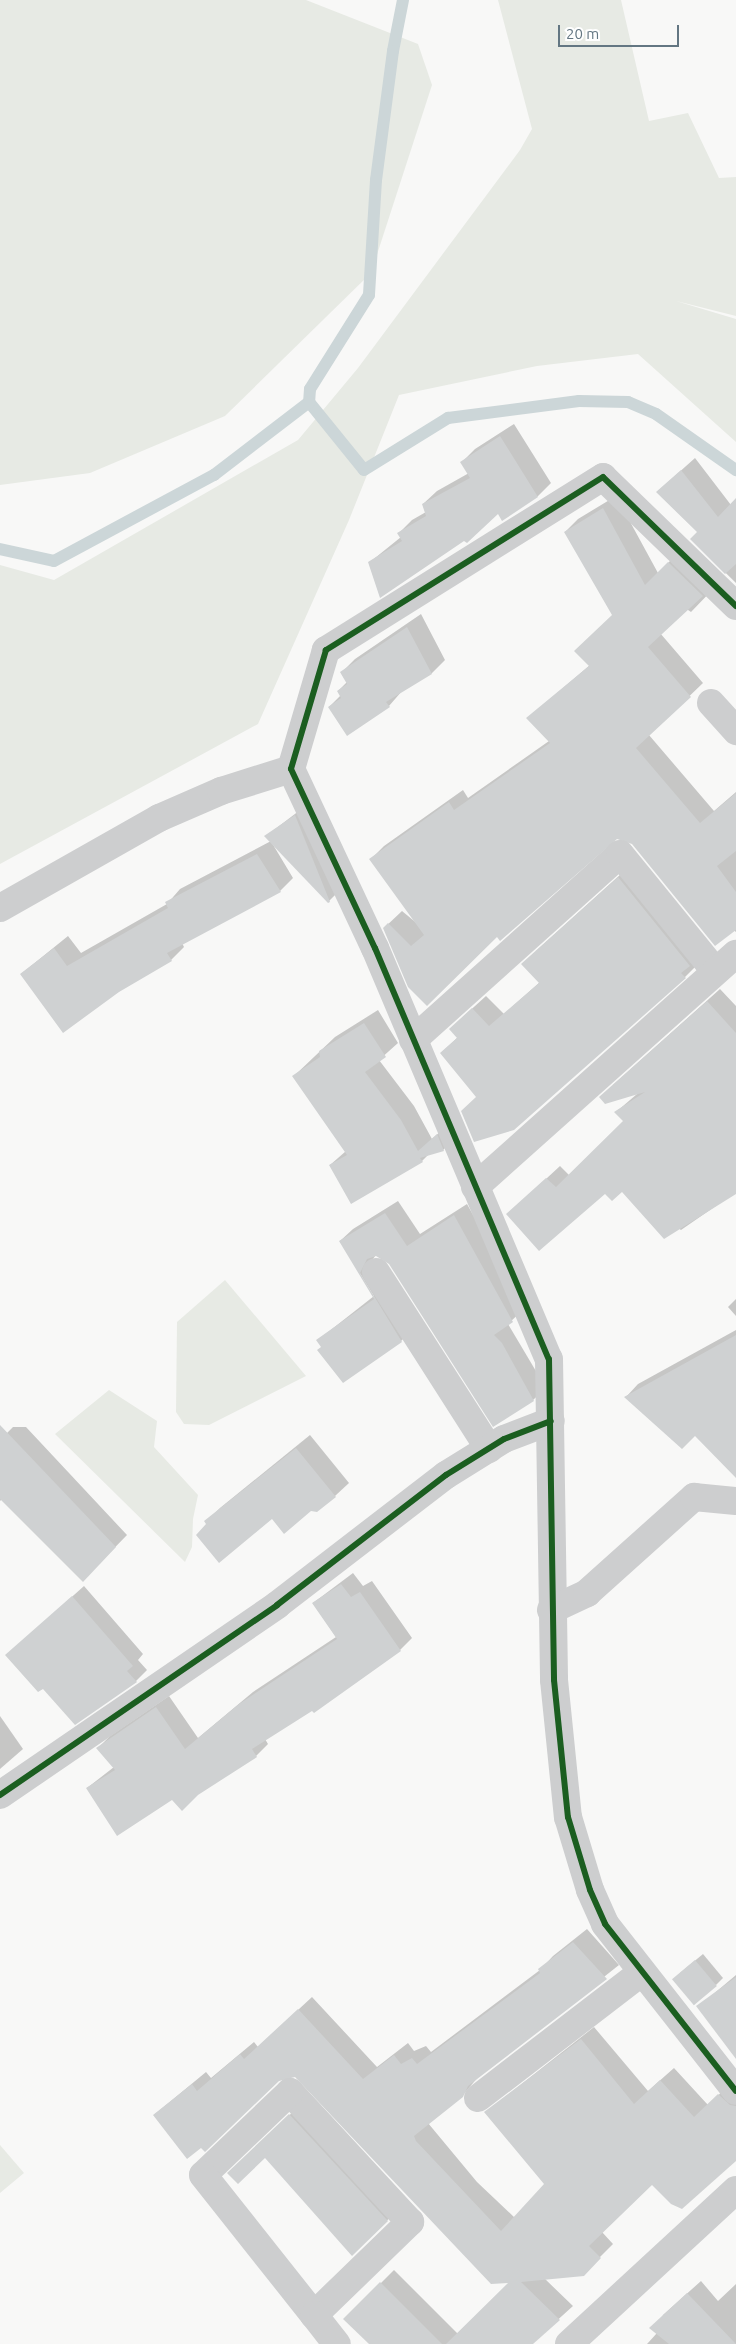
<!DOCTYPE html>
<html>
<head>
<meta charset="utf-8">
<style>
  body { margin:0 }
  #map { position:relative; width:736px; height:2344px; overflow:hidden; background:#f8f8f7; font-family:Ubuntu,sans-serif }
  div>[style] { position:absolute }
  .green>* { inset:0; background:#e7eae4 }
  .shadow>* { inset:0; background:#0003 }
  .stream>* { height:12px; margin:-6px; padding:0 6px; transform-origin:6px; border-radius:6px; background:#ccd6d8 }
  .building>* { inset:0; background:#cfd1d2; transform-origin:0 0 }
  .minor>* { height:28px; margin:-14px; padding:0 14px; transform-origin:14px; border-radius:14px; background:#cdcecf }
  .cycleway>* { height:6px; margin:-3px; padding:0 3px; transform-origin:3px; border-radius:3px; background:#1b5e20 }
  span { translate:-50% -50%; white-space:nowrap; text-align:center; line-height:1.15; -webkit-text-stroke:5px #fff; paint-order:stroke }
  .scale { position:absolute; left:558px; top:25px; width:121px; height:22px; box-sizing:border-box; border:2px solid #637682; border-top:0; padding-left:6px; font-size:15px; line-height:18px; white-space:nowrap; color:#637682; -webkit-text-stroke:4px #fff; paint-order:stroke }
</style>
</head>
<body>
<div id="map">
  <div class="green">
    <i style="clip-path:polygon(0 0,306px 0,418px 44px,432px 85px,371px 273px,225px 416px,90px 473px,0 485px)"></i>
    <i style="clip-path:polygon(498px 0,621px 0,649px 121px,688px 113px,719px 178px,736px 177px,736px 316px,676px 301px,736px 319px,736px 442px,638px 354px,537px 366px,399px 395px,349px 520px,258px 724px,0 864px,0 565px,54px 580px,298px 440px,358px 368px,520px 150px,532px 129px)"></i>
    <i style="clip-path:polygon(225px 1280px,306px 1376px,209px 1425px,184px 1424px,176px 1412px,177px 1322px)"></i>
    <i style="clip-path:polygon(109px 1390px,157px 1421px,154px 1447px,198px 1495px,193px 1519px,192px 1547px,185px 1562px,55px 1434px)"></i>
    <i style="clip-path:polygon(0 2145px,24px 2173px,0 2193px)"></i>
  </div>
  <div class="shadow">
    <i style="clip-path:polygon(514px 424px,551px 483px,538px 496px,503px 519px,499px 512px,464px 539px,370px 562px,401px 537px,399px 533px,412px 520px,426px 512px,423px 504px,437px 491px,469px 473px,462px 462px,475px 449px)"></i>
    <i style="clip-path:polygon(695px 458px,731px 505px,736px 500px,736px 583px,691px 539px,698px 532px,657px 492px)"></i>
    <i style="clip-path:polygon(616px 496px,658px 573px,682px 549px,718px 584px,691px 612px,685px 608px,660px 633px,703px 683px,649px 735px,714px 811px,736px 792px,736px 932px,633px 843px,616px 837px,497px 936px,427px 1005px,384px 928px,402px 911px,419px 925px,371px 859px,384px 846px,463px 790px,468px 798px,549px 741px,528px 718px,590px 665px,613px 614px,565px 532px,578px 519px)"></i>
    <i style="clip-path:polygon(421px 614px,445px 660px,432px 673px,402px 691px,389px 706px,329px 707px,341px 695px,338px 691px,347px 682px,341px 673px,355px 659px)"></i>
    <i style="clip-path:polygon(308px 804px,342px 888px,329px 901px,272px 843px,293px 878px,280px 891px,182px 943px,184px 947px,171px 960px,21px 974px,68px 936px,81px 953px,167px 904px,180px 889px,271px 841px,266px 836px)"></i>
    <i style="clip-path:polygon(632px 864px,698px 964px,685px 977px,477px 1097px,441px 1053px,458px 1037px,464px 1016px,486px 996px,504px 1014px,540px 982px,536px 951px)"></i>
    <i style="clip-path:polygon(720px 989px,736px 1006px,736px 1192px,681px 1230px,622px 1190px,521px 1202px,560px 1166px,569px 1175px,625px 1121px,616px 1112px,637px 1094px,613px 1085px)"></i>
    <i style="clip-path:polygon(378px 1010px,398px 1043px,379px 1060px,414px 1106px,432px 1139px,451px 1122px,457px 1136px,443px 1150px,429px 1154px,422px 1161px,330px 1165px,346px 1151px,294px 1076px,335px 1037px)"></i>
    <i style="clip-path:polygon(398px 1201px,420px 1234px,467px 1204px,525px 1308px,508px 1324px,546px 1388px,533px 1400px,390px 1263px,376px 1255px,372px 1260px,414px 1328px,401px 1341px,322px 1346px,318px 1340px,374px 1296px,340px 1241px,353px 1229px)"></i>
    <i style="clip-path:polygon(736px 1299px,736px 1316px,728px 1307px)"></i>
    <i style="clip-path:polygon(736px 1330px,736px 1476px,695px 1434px,626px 1397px,638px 1384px)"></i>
    <i style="clip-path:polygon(0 1427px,7px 1433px,13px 1427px,26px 1427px,127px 1535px,95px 1568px,2px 1499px,0 1501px)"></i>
    <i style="clip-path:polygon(310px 1435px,349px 1483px,335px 1496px,310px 1510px,208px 1525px,206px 1522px,220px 1508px)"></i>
    <i style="clip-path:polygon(353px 1573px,363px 1586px,372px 1581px,412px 1638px,400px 1650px,265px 1739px,268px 1744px,256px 1756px,172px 1798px,87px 1788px,114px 1767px,98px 1748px,110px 1736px,169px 1696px,198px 1738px,253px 1692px,336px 1637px,313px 1603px)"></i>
    <i style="clip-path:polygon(84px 1586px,143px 1654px,138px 1660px,147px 1670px,136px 1681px,43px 1687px,7px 1655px)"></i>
    <i style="clip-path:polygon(0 1716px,23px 1749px,0 1769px)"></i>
    <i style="clip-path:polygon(587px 1929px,619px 1965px,479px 2076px,462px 2096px,428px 2123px,477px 2182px,515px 2218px,545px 2184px,486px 2112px,594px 2027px,648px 2091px,674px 2068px,708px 2105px,730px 2084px,736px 2090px,736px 2159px,652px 2183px,602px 2232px,613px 2244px,583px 2274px,544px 2278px,573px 2306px,531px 2344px,371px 2344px,345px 2319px,394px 2270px,458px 2334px,511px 2281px,295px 2076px,154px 2115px,206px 2072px,211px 2078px,254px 2042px,258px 2047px,312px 1997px,377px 2067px,408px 2043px,414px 2051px,426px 2046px,431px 2052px,540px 1970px,553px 1956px)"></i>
    <i style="clip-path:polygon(703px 1954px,723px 1978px,716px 1985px,680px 1973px)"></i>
    <i style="clip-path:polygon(736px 1975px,736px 2057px,698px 2007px)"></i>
    <i style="clip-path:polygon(302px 2103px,400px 2208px,352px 2254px,265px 2156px,242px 2161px)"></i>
    <i style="clip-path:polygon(701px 2281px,718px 2301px,736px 2284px,736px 2344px,647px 2344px,657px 2333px,663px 2315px)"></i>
  </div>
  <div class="stream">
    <i style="left:403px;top:0;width:52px;rotate:101.1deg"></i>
    <i style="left:393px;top:51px;width:130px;rotate:97.5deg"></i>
    <i style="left:376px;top:180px;width:115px;rotate:93.5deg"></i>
    <i style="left:369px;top:295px;width:111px;rotate:122.1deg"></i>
    <i style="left:310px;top:389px;width:13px;rotate:94deg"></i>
    <i style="left:309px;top:402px;width:87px;rotate:51deg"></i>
    <i style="left:364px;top:470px;width:99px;rotate:-31.8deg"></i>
    <i style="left:448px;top:418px;width:132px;rotate:-7.4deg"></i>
    <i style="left:579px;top:401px;width:49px;rotate:1.2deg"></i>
    <i style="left:628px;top:402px;width:30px;rotate:23deg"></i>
    <i style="left:656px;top:414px;width:98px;rotate:35deg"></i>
    <i style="left:0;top:549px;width:55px;rotate:12.5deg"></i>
    <i style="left:54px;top:561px;width:182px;rotate:-28.3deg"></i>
    <i style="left:214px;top:475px;width:120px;rotate:-37.5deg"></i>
  </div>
  <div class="building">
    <i style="clip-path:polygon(500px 436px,538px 497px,502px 521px,498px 514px,467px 543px,464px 541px,380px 598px,368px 562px,402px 541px,397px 533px,426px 516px,422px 504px,470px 478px,460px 462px)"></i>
    <i style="clip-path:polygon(681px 470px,718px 517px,736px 498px,736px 564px,725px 574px,690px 539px,697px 532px,656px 492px)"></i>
    <i style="clip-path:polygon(603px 508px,645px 585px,668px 562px,703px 596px,648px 647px,691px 697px,636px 748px,700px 823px,736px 793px,736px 851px,717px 866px,736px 892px,736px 930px,715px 946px,632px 844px,617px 839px,500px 941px,497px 937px,427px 1006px,408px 987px,383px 928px,388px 923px,411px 946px,424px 935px,369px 859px,449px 802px,454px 810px,550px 743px,526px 718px,589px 666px,574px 651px,612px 615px,564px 532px)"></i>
    <i style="clip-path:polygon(407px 627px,432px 674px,386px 702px,390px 707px,347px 736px,328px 707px,341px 698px,337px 691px,347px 684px,340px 672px)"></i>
    <i style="clip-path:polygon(295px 815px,330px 902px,328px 903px,264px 836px)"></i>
    <i style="clip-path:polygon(257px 854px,281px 892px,167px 953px,172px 961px,119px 992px,63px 1033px,20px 974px,54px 948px,67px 966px,168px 908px,165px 902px)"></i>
    <i style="clip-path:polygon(618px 877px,690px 966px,681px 973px,686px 978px,514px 1130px,474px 1142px,461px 1111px,476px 1097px,440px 1053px,457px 1038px,449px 1029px,472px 1008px,489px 1026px,539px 983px,521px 964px)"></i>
    <i style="clip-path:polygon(707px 1001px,736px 1033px,736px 1194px,664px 1239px,622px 1192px,612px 1201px,605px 1194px,539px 1251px,506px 1214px,546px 1178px,556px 1187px,623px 1121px,614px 1112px,645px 1092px,605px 1104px,599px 1097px)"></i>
    <i style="clip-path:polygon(364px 1023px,386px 1057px,365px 1072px,401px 1120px,418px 1151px,437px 1134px,444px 1151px,420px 1158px,423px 1162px,351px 1204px,329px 1165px,347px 1155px,292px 1076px,320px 1057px,319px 1051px)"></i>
    <i style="clip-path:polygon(385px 1213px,407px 1246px,454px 1215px,513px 1322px,494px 1335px,502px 1343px,534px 1401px,493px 1427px,389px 1264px,376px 1256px,367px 1259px,360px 1273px,402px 1342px,343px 1383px,317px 1350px,321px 1347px,316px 1340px,374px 1299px,339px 1241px)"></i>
    <i style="clip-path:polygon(736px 1335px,736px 1478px,695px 1436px,682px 1449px,624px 1397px)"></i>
    <i style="clip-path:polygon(0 1425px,116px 1547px,83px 1582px,0 1499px)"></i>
    <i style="clip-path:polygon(296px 1448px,336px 1497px,317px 1512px,311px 1511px,284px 1534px,272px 1519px,219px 1563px,196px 1535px,206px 1524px,204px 1521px)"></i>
    <i style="clip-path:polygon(341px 1584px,351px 1597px,360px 1592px,401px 1651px,314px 1713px,312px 1711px,252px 1749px,257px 1757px,198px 1795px,182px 1811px,172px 1800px,117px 1836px,86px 1788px,115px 1770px,96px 1748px,156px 1707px,185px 1749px,239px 1704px,337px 1639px,312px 1603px)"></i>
    <i style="clip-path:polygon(72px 1596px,133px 1666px,127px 1671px,137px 1682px,75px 1725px,43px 1689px,38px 1692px,5px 1655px)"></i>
    <i style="clip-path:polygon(573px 1942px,607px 1979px,468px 2086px,463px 2097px,414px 2136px,416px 2141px,501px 2231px,544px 2184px,484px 2112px,581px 2039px,634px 2104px,660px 2080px,694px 2117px,718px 2094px,730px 2105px,736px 2106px,736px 2161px,682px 2209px,671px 2204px,652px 2185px,589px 2246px,601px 2258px,584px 2276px,521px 2282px,560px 2320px,533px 2344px,446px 2344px,508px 2283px,491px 2284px,295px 2077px,279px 2081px,205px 2152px,201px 2148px,187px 2159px,153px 2115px,192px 2084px,197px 2091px,240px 2054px,244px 2059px,298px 2009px,363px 2079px,394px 2055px,401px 2064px,412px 2058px,417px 2064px,540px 1973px,538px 1969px)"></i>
    <i style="left:695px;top:1960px;width:34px;height:30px;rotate:50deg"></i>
    <i style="clip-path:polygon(736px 1977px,736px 2059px,696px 2006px)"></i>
    <i style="clip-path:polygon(289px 2114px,388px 2221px,352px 2256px,265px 2158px,238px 2184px,227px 2173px)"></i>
    <i style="clip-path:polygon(380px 2282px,442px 2344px,369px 2344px,343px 2319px)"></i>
    <i style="clip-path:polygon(687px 2293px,736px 2344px,669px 2344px,649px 2328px)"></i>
  </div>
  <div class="minor">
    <i style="left:736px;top:606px;width:185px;rotate:-135.9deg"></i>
    <i style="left:603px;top:477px;width:327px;rotate:148deg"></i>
    <i style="left:326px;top:650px;width:124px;rotate:106.4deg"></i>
    <i style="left:291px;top:769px;width:198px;rotate:64.9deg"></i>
    <i style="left:375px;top:948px;width:446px;rotate:67.1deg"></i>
    <i style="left:549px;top:1359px;width:321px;rotate:89.1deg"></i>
    <i style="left:554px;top:1680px;width:138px;rotate:84.2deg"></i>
    <i style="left:568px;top:1817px;width:76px;rotate:73.2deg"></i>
    <i style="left:590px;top:1890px;width:37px;rotate:66deg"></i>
    <i style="left:605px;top:1924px;width:212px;rotate:51.9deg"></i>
    <i style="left:711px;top:703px;width:38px;rotate:48deg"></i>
    <i style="left:0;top:908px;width:183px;rotate:-29.5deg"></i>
    <i style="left:159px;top:818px;width:68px;rotate:-23.5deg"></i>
    <i style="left:221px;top:791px;width:73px;rotate:-17.4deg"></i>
    <i style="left:413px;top:1040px;width:278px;rotate:-41.9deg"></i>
    <i style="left:620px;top:854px;width:151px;rotate:50.9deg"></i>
    <i style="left:475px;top:1187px;width:350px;rotate:-41.8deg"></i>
    <i style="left:376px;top:1272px;width:210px;rotate:57.4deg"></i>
    <i style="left:551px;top:1610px;width:40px;rotate:-25deg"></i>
    <i style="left:587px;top:1593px;width:144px;rotate:-41.9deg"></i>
    <i style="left:694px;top:1497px;width:42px;rotate:5.4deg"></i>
    <i style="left:0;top:1795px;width:336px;rotate:-34.4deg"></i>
    <i style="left:277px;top:1605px;width:213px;rotate:-37.6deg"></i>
    <i style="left:446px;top:1475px;width:68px;rotate:-31.8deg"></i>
    <i style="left:504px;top:1439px;width:50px;rotate:-21deg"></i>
    <i style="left:478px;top:2098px;width:205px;rotate:-37.5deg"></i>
    <i style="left:314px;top:2315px;width:134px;rotate:-44.1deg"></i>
    <i style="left:410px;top:2222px;width:177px;rotate:-132.7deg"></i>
    <i style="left:290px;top:2092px;width:120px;rotate:136.3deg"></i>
    <i style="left:203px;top:2175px;width:179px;rotate:51.6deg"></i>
    <i style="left:314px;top:2315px;width:37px;rotate:52deg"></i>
    <i style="left:569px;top:2344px;width:227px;rotate:-42.7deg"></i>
  </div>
  <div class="cycleway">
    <i style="left:736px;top:606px;width:185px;rotate:-135.9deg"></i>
    <i style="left:603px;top:477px;width:327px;rotate:148deg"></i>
    <i style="left:326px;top:650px;width:124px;rotate:106.4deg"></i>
    <i style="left:291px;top:769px;width:198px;rotate:64.9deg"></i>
    <i style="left:375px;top:948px;width:446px;rotate:67.1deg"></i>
    <i style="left:549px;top:1359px;width:321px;rotate:89.1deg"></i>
    <i style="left:554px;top:1680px;width:138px;rotate:84.2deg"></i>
    <i style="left:568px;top:1817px;width:76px;rotate:73.2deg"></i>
    <i style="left:590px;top:1890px;width:37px;rotate:66deg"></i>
    <i style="left:605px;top:1924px;width:212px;rotate:51.9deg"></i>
    <i style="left:0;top:1795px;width:336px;rotate:-34.4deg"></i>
    <i style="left:277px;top:1605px;width:213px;rotate:-37.6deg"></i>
    <i style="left:446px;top:1475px;width:68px;rotate:-31.8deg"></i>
    <i style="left:504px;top:1439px;width:50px;rotate:-21deg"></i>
  </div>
  <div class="scale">20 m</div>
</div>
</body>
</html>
